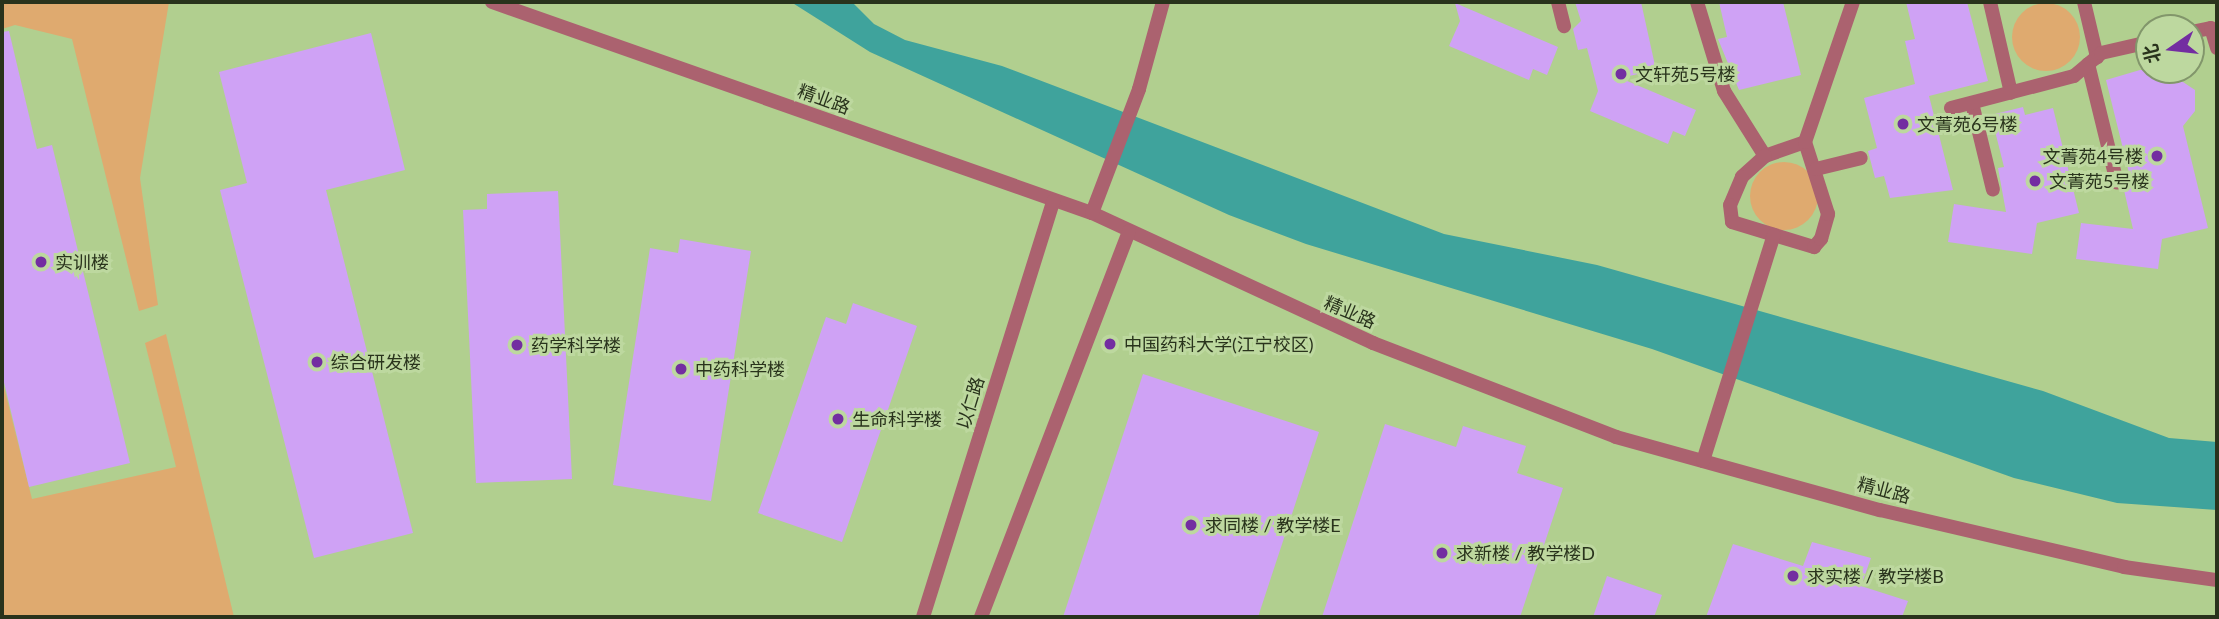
<!DOCTYPE html>
<html>
<head>
<meta charset="utf-8">
<style>
  body { margin:0 }
  #map { position:relative; width:2219px; height:619px; overflow:hidden; background:#bdd89f; font-family:Lato,"Noto Sans SC",sans-serif }
  div>[style] { position:absolute }
  .built>* { inset:0; background:#b1cf8f }
  .green>* { inset:0; background:#dfaa6f }
  .round { border-radius:50% }
  .water>* { inset:0; background:#3fa39c }
  .building>* { inset:0; background:#cfa2f5 }
  .minor>* { height:14px; margin:-7px; padding:0 7px; transform-origin:7px; border-radius:7px; background:#ab626f }
  .dots>* { width:19px; height:19px; translate:-50% -50%; box-sizing:border-box; border:4px solid #bdd89f; border-radius:50% }
  span { translate:-50% -50%; white-space:nowrap; text-align:center; line-height:1.15; -webkit-text-stroke:6px #bdd89f; paint-order:stroke }
  .poi-label { font-size:18px; color:#29331c }
  .left { translate:0 -50%; text-align:left }
  .right { translate:-100% -50%; text-align:right }
  .street-label { font-size:18px; color:#29331c }
  .frame { position:absolute; inset:0; border:4px solid #29331c; pointer-events:none }
  .north { position:absolute; left:2135px; top:14px; width:70px; height:70px; box-sizing:border-box; background:#bdd89f; border:2px solid #82966b; border-radius:50%; rotate:256deg; font-size:19px; font-weight:700; line-height:28px; text-align:center; color:#29331c }
  .north::after { content:''; display:block; margin:auto; width:24px; height:32px; background:#732da1; clip-path:polygon(50% 0,100% 100%,50% 72%,0 100%) }
</style>
</head>
<body>
<div id="map">
  <div class="built">
    <i style="clip-path:polygon(evenodd,2px 2px,2217px 2px,2217px 617px,2px 617px,2px 2px,2149px 28px,2191px 28px,2191px 70px,2149px 70px,2149px 28px)"></i>
  </div>
  <div class="green">
    <i style="clip-path:polygon(2px 2px,169px 2px,140px 178px,158px 305px,139px 311px,72px 39px,15px 25px,2px 29px)"></i>
    <i class="round" style="left:2012px;top:3px;width:68px;height:68px"></i>
    <i class="round" style="left:1750px;top:162px;width:68px;height:68px"></i>
    <i style="clip-path:polygon(166px 334px,234px 617px,2px 617px,2px 379px,32px 499px,176px 467px,145px 343px)"></i>
  </div>
  <div class="water">
    <i style="clip-path:polygon(791px 2px,852px 2px,874px 24px,905px 40px,1002px 66px,1444px 234px,1597px 265px,2043px 391px,2169px 438px,2217px 442px,2217px 510px,2117px 503px,2014px 478px,1652px 349px,1306px 244px,1229px 215px,870px 52px)"></i>
  </div>
  <div class="building">
    <i style="clip-path:polygon(1575px 2px,1641px 2px,1656px 70px,1620px 78px,1696px 110px,1685px 136px,1673px 131px,1668px 144px,1590px 111px,1598px 91px,1587px 48px,1578px 50px,1573px 29px,1581px 21px)"></i>
    <i style="clip-path:polygon(1719px 2px,1783px 2px,1801px 75px,1739px 90px,1718px 39px,1727px 37px)"></i>
    <i style="clip-path:polygon(1906px 2px,1967px 2px,1988px 81px,1929px 96px,1953px 190px,1890px 198px,1884px 176px,1875px 178px,1868px 151px,1877px 148px,1864px 98px,1915px 84px,1905px 41px,1915px 39px)"></i>
    <i style="clip-path:polygon(1455px 3px,1558px 47px,1547px 75px,1533px 69px,1529px 80px,1449px 46px,1460px 21px)"></i>
    <i style="clip-path:polygon(9px 31px,37px 149px,52px 145px,130px 463px,29px 487px,2px 374px,2px 32px)"></i>
    <i style="clip-path:polygon(371px 33px,405px 170px,326px 190px,413px 533px,314px 558px,220px 190px,247px 183px,219px 72px)"></i>
    <i style="clip-path:polygon(2140px 70px,2165px 70px,2195px 90px,2195px 111px,2183px 126px,2208px 228px,2162px 239px,2158px 269px,2076px 259px,2081px 223px,2133px 229px,2124px 190px,2132px 185px,2106px 80px)"></i>
    <i style="clip-path:polygon(2023px 107px,2025px 115px,2053px 108px,2079px 213px,2037px 223px,2032px 254px,1948px 242px,1954px 204px,2006px 212px,1998px 168px,2004px 167px,1991px 115px)"></i>
    <i style="clip-path:polygon(558px 191px,572px 479px,476px 483px,463px 210px,487px 209px,487px 194px)"></i>
    <i style="clip-path:polygon(680px 239px,751px 251px,711px 501px,613px 485px,650px 248px,678px 253px)"></i>
    <i style="clip-path:polygon(853px 303px,917px 326px,842px 542px,758px 513px,826px 317px,846px 324px)"></i>
    <i style="clip-path:polygon(1143px 374px,1319px 432px,1258px 617px,1063px 617px)"></i>
    <i style="clip-path:polygon(1385px 424px,1456px 447px,1463px 426px,1526px 446px,1517px 473px,1563px 488px,1520px 617px,1322px 617px)"></i>
    <i style="clip-path:polygon(1812px 542px,1871px 558px,1861px 586px,1908px 601px,1902px 617px,1706px 617px,1733px 544px,1803px 566px)"></i>
    <i style="clip-path:polygon(1607px 576px,1662px 595px,1654px 617px,1593px 617px)"></i>
  </div>
  <div class="minor">
    <i style="left:492px;top:2px;width:636px;rotate:19.38deg"></i>
    <i style="left:1092px;top:213px;width:310px;rotate:24.8deg"></i>
    <i style="left:1373px;top:343px;width:261px;rotate:21.1deg"></i>
    <i style="left:1616px;top:437px;width:274px;rotate:15.5deg"></i>
    <i style="left:1880px;top:510px;width:251px;rotate:13.1deg"></i>
    <i style="left:2124px;top:567px;width:94px;rotate:8deg"></i>
    <i style="left:1558px;top:2px;width:25px;rotate:76deg"></i>
    <i style="left:1697px;top:2px;width:93px;rotate:73.1deg"></i>
    <i style="left:1724px;top:91px;width:77px;rotate:57.8deg"></i>
    <i style="left:1990px;top:2px;width:93px;rotate:77deg"></i>
    <i style="left:2084px;top:2px;width:57px;rotate:76.7deg"></i>
    <i style="left:2191px;top:32px;width:20px;rotate:-11deg"></i>
    <i style="left:2211px;top:28px;width:21px;rotate:73deg"></i>
    <i style="left:2088px;top:64px;width:122px;rotate:76.3deg"></i>
    <i style="left:1972px;top:103px;width:89px;rotate:76.4deg"></i>
    <i style="left:1951px;top:108px;width:127px;rotate:-14.6deg"></i>
    <i style="left:2074px;top:76px;width:35px;rotate:-40deg"></i>
    <i style="left:2101px;top:53px;width:49px;rotate:-12.9deg"></i>
    <i style="left:1805px;top:142px;width:42px;rotate:160.7deg"></i>
    <i style="left:1765px;top:156px;width:31px;rotate:138deg"></i>
    <i style="left:1742px;top:177px;width:30px;rotate:113deg"></i>
    <i style="left:1730px;top:205px;width:17px;rotate:83deg"></i>
    <i style="left:1732px;top:222px;width:86px;rotate:17deg"></i>
    <i style="left:1814px;top:247px;width:11px;rotate:-49deg"></i>
    <i style="left:1821px;top:239px;width:26px;rotate:-74deg"></i>
    <i style="left:1828px;top:214px;width:76px;rotate:-107.7deg"></i>
    <i style="left:1805px;top:142px;width:148px;rotate:-71.1deg"></i>
    <i style="left:1816px;top:169px;width:46px;rotate:-13.7deg"></i>
    <i style="left:1092px;top:213px;width:133px;rotate:-69.2deg"></i>
    <i style="left:1139px;top:89px;width:90px;rotate:-74.6deg"></i>
    <i style="left:1703px;top:461px;width:237px;rotate:-72.6deg"></i>
    <i style="left:923px;top:617px;width:436px;rotate:-72.6deg"></i>
    <i style="left:981px;top:617px;width:413px;rotate:-69deg"></i>
  </div>
  <div class="dots">
    <i style="left:1621px;top:74px;background:#732da1"></i>
    <i style="left:1903px;top:124px;background:#732da1"></i>
    <i style="left:2157px;top:156px;background:#732da1"></i>
    <i style="left:2035px;top:181px;background:#732da1"></i>
    <i style="left:41px;top:262px;background:#732da1"></i>
    <i style="left:1110px;top:344px;background:#732da1"></i>
    <i style="left:517px;top:345px;background:#732da1"></i>
    <i style="left:317px;top:362px;background:#732da1"></i>
    <i style="left:681px;top:369px;background:#732da1"></i>
    <i style="left:838px;top:419px;background:#732da1"></i>
    <i style="left:1191px;top:525px;background:#732da1"></i>
    <i style="left:1442px;top:553px;background:#732da1"></i>
    <i style="left:1793px;top:576px;background:#732da1"></i>
  </div>
  <div class="poi-label">
    <span class="left" style="left:1635px;top:74px">文轩苑5号楼</span>
    <span class="left" style="left:1917px;top:124px">文菁苑6号楼</span>
    <span class="right" style="left:2143px;top:156px">文菁苑4号楼</span>
    <span class="left" style="left:2049px;top:181px">文菁苑5号楼</span>
    <span class="left" style="left:55px;top:262px">实训楼</span>
    <span class="left" style="left:1124px;top:344px">中国药科大学(江宁校区)</span>
    <span class="left" style="left:531px;top:345px">药学科学楼</span>
    <span class="left" style="left:331px;top:362px">综合研发楼</span>
    <span class="left" style="left:695px;top:369px">中药科学楼</span>
    <span class="left" style="left:852px;top:419px">生命科学楼</span>
    <span class="left" style="left:1205px;top:525px">求同楼 / 教学楼E</span>
    <span class="left" style="left:1456px;top:553px">求新楼 / 教学楼D</span>
    <span class="left" style="left:1807px;top:576px">求实楼 / 教学楼B</span>
  </div>
  <div class="street-label">
    <span style="left:824px;top:99px;rotate:20deg">精业路</span>
    <span style="left:1350px;top:312px;rotate:23deg">精业路</span>
    <span style="left:970px;top:403px;rotate:-73deg">以仁路</span>
    <span style="left:1884px;top:490px;rotate:15deg">精业路</span>
  </div>
  <div class="frame"></div>
  <div class="north">北</div>
</div>
</body>
</html>
